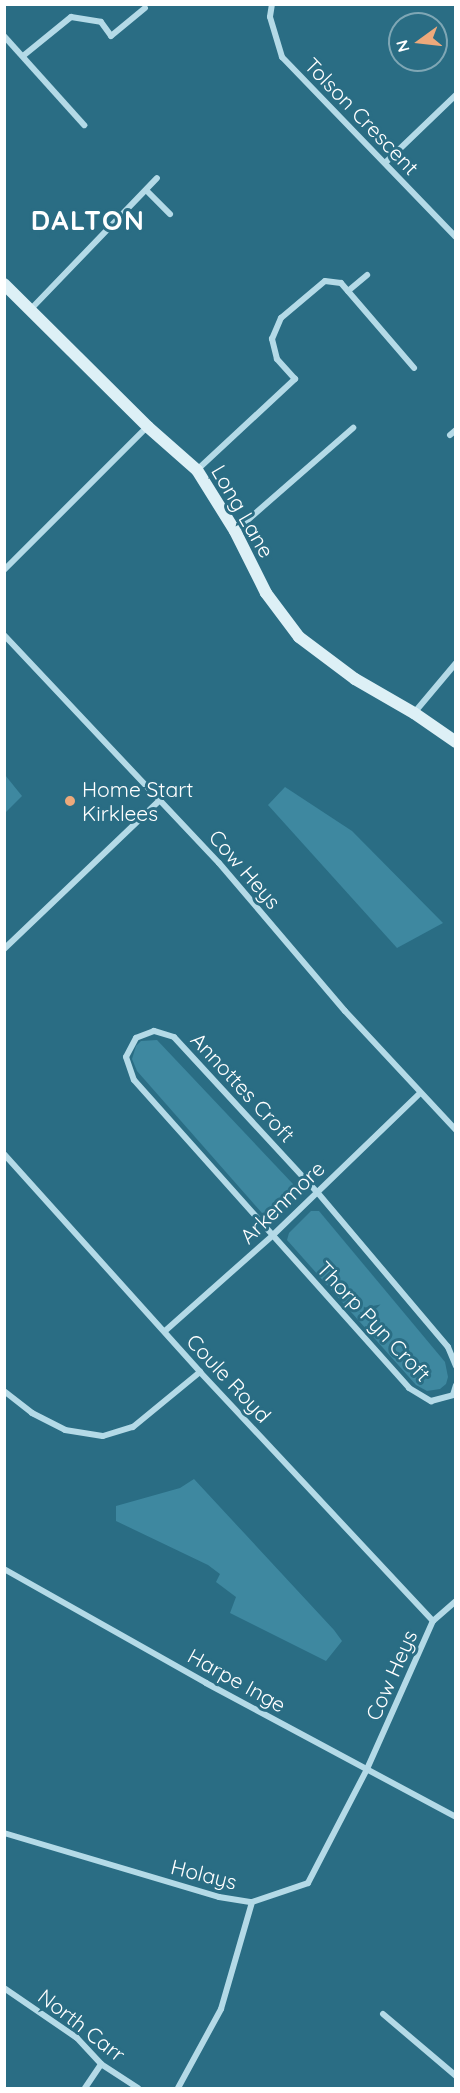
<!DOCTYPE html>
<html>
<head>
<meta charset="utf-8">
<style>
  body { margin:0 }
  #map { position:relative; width:460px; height:2093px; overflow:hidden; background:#2a6d84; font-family:Quicksand,sans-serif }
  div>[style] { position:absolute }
  .green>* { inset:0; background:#3e88a0 }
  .street>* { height:6px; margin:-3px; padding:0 3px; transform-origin:3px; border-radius:3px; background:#b4dae7 }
  .secondary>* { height:12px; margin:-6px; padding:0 6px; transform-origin:6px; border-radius:6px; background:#ddf0f6 }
  .dots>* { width:16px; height:16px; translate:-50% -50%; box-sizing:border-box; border:3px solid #2a6d84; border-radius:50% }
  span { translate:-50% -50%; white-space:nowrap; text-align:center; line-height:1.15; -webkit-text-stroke:6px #2a6d84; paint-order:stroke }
  .street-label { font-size:21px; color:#fff }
  .poi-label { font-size:21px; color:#fff }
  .left { translate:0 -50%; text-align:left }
  .district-label { font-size:27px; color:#fff; font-weight:700; letter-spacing:1.5px }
  .frame { position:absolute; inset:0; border:6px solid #fff; pointer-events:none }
  .north { position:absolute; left:388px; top:12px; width:60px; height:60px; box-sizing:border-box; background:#2a6d84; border:2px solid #7fa7b5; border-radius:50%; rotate:255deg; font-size:16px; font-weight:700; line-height:24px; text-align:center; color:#fff }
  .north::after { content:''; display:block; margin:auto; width:21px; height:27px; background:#eda97b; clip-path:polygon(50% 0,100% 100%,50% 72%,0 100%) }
</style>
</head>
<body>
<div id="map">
  <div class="green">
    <i style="clip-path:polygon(5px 775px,22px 796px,5px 813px,4px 813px)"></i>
    <i style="clip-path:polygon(285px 787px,352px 831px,443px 923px,397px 948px,268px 805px)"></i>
    <i style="clip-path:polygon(157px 1040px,293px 1184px,293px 1195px,272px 1215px,262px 1213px,137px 1071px,132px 1059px,136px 1046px,141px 1041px)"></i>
    <i style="clip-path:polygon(311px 1211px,319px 1211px,445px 1362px,448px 1377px,446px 1384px,440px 1389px,427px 1391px,416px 1385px,287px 1240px,289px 1233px)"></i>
    <i style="clip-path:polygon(194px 1479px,334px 1630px,342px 1641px,326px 1661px,230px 1613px,236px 1597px,216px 1582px,220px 1574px,208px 1565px,116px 1521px,116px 1506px,180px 1488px)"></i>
  </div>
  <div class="street">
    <i style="left:272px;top:4px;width:13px;rotate:99deg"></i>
    <i style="left:270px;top:17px;width:42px;rotate:73.3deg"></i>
    <i style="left:282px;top:57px;width:250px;rotate:46deg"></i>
    <i style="left:4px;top:36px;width:120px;rotate:48deg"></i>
    <i style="left:23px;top:56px;width:62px;rotate:-39.1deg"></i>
    <i style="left:71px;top:17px;width:30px;rotate:9deg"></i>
    <i style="left:101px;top:22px;width:17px;rotate:54deg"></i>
    <i style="left:111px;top:36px;width:44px;rotate:-39.5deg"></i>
    <i style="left:385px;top:163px;width:98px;rotate:-43.8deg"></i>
    <i style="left:146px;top:190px;width:34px;rotate:45deg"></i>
    <i style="left:348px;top:291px;width:25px;rotate:-40deg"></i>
    <i style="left:30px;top:310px;width:183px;rotate:-46.1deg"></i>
    <i style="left:450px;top:435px;width:8px;rotate:-40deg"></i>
    <i style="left:197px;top:470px;width:134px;rotate:-42.9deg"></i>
    <i style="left:295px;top:379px;width:27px;rotate:-132deg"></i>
    <i style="left:277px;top:359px;width:21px;rotate:-104deg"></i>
    <i style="left:272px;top:339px;width:23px;rotate:-67deg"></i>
    <i style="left:281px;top:318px;width:57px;rotate:-40.1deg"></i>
    <i style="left:325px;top:281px;width:16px;rotate:7deg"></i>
    <i style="left:341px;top:283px;width:112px;rotate:49.3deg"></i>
    <i style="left:235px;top:531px;width:157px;rotate:-41.1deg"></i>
    <i style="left:4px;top:570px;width:202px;rotate:-45deg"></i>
    <i style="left:4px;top:635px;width:313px;rotate:46.7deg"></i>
    <i style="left:219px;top:863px;width:194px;rotate:49.6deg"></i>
    <i style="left:345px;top:1011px;width:163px;rotate:47deg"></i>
    <i style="left:414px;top:713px;width:65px;rotate:-50deg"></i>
    <i style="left:4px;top:949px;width:216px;rotate:-43.7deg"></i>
    <i style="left:4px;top:1154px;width:293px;rotate:48deg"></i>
    <i style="left:200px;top:1372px;width:341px;rotate:46.9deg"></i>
    <i style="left:165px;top:1331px;width:144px;rotate:-41.6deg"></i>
    <i style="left:273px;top:1235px;width:204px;rotate:-44deg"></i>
    <i style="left:456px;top:1366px;width:21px;rotate:-113deg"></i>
    <i style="left:448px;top:1347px;width:204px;rotate:-130.2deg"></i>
    <i style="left:316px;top:1191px;width:209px;rotate:-132.7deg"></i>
    <i style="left:174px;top:1037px;width:21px;rotate:-163deg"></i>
    <i style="left:154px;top:1031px;width:19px;rotate:159deg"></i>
    <i style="left:136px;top:1038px;width:21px;rotate:118deg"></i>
    <i style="left:126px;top:1057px;width:24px;rotate:71deg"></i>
    <i style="left:134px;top:1080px;width:413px;rotate:48.2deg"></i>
    <i style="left:409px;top:1388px;width:26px;rotate:31deg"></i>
    <i style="left:431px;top:1401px;width:23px;rotate:-15deg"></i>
    <i style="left:453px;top:1395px;width:10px;rotate:-73deg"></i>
    <i style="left:4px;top:1391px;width:36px;rotate:38deg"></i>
    <i style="left:32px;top:1413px;width:37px;rotate:27deg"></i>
    <i style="left:65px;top:1430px;width:38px;rotate:9deg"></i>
    <i style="left:103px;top:1436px;width:31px;rotate:-17deg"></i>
    <i style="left:133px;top:1427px;width:87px;rotate:-39.4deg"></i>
    <i style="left:4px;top:1569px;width:232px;rotate:29.4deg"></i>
    <i style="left:206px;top:1683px;width:284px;rotate:28.2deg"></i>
    <i style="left:4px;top:1833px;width:224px;rotate:16.6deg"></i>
    <i style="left:219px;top:1897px;width:33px;rotate:9deg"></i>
    <i style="left:252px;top:1902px;width:59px;rotate:-18.7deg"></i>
    <i style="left:308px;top:1883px;width:128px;rotate:-62.6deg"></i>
    <i style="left:367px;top:1769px;width:162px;rotate:-66deg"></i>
    <i style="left:433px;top:1621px;width:30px;rotate:-41deg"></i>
    <i style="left:4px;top:1988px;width:88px;rotate:34.4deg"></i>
    <i style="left:77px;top:2038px;width:35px;rotate:47deg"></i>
    <i style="left:101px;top:2064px;width:44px;rotate:33deg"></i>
    <i style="left:383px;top:2014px;width:96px;rotate:40.3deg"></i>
    <i style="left:85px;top:2088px;width:29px;rotate:-56deg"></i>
    <i style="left:178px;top:2088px;width:90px;rotate:-61.4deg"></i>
    <i style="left:221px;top:2009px;width:111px;rotate:-73.8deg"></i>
  </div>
  <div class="secondary">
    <i style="left:4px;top:284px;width:203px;rotate:44.8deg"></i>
    <i style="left:148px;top:427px;width:65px;rotate:41.3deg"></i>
    <i style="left:197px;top:470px;width:72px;rotate:58.1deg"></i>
    <i style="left:235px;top:531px;width:69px;rotate:63.4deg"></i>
    <i style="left:266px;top:593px;width:55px;rotate:53.1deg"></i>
    <i style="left:299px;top:637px;width:70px;rotate:36.9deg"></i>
    <i style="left:355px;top:679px;width:68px;rotate:30deg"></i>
    <i style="left:414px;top:713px;width:51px;rotate:34.6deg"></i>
  </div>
  <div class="dots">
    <i style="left:70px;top:801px;background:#eda97b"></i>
  </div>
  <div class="street-label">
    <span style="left:362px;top:116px;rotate:46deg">Tolson Crescent</span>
    <span style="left:243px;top:511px;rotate:60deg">Long Lane</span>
    <span style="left:245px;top:869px;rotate:49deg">Cow Heys</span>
    <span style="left:243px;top:1087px;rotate:47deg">Annottes Croft</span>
    <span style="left:282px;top:1202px;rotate:-44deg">Arkenmore</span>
    <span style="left:374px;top:1321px;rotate:47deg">Thorp Pyn Croft</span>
    <span style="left:229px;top:1378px;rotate:47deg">Coule Royd</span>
    <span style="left:391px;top:1675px;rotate:-66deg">Cow Heys</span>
    <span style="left:237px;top:1680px;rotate:29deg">Harpe Inge</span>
    <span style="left:204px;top:1874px;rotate:14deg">Holays</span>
    <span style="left:82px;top:2025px;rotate:38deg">North Carr</span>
  </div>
  <div class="poi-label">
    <span class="left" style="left:82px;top:801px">Home Start<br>Kirklees</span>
  </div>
  <div class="district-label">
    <span style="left:88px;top:221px">DALTON</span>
  </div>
  <div class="frame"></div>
  <div class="north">N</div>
</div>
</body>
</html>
